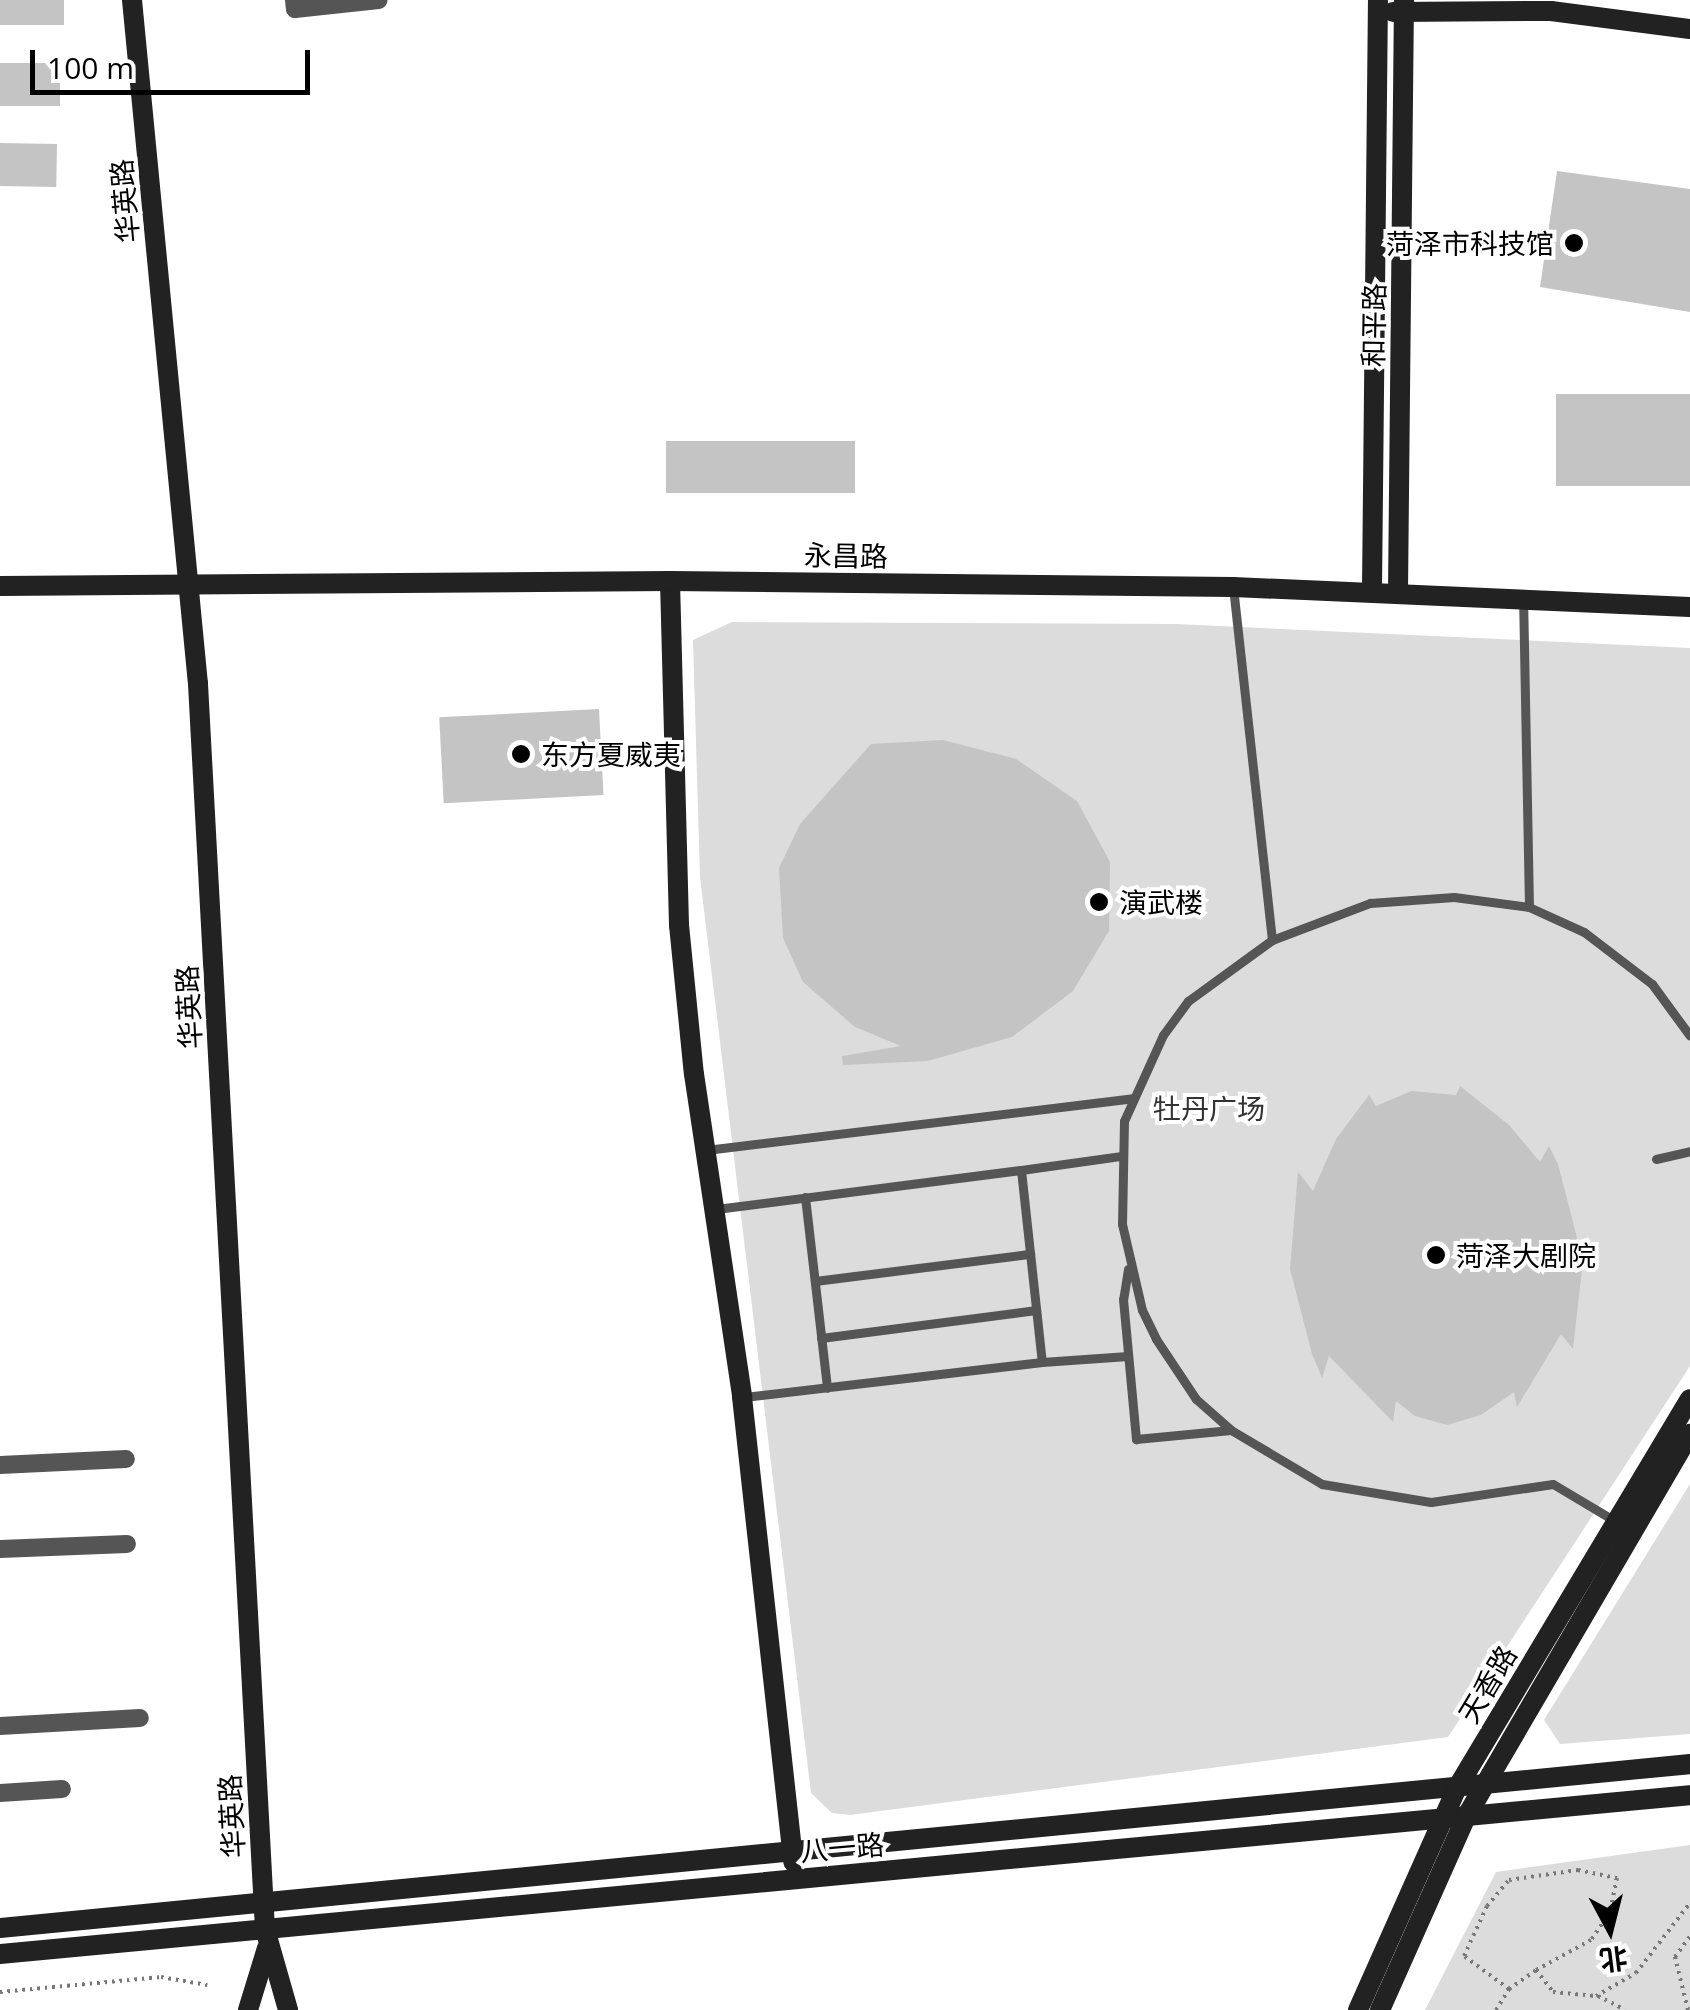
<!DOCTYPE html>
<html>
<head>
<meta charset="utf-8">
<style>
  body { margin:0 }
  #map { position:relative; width:1690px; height:2010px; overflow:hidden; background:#fff; font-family:"Open Sans","Noto Sans SC",sans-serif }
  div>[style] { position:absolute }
  .green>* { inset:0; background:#dcdcdc }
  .building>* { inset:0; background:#c4c4c4; transform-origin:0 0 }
  .path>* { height:4px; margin-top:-2px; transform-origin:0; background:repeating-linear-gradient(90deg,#777 0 2.5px,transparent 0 7.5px) }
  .lane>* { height:9px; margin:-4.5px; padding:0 4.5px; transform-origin:4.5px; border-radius:4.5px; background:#555 }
  .street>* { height:18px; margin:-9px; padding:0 9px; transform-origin:9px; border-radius:9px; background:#555 }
  .secondary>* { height:20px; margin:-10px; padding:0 10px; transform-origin:10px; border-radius:10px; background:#222 }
  .dots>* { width:28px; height:28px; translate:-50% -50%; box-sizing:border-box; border:5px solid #fff; border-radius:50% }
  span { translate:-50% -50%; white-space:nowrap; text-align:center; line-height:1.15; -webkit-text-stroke:8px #fff; paint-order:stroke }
  .street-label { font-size:28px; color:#000 }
  .poi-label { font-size:28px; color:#000 }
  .right { translate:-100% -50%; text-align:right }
  .left { translate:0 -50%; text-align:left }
  .park-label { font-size:28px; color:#333 }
  .north { position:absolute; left:1560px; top:1880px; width:100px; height:100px; -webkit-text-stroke:8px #fff; paint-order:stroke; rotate:173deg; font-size:28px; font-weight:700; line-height:40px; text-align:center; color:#000 }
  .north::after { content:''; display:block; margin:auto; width:35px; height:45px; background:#000; clip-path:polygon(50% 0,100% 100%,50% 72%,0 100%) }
  .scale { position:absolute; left:30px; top:50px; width:280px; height:45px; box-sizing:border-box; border:5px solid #000; border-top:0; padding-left:12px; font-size:30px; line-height:35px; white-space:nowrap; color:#000; -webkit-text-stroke:8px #fff; paint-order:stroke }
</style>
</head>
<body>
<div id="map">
  <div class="green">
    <i style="clip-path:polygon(732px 622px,1176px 624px,1690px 648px,1690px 1366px,1448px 1737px,850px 1815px,832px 1813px,811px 1793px,700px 877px,693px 640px)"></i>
    <i style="clip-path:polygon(1690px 1484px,1690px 1734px,1560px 1744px,1544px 1720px)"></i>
    <i style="clip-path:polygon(1690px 1845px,1690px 2010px,1425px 2010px,1496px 1872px)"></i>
  </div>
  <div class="building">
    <i style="left:0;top:0;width:64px;height:25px"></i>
    <i style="left:0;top:63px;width:60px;height:43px"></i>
    <i style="left:0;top:143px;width:57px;height:43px;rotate:1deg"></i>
    <i style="clip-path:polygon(1557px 171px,1690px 189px,1690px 312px,1540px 287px)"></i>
    <i style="left:1690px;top:394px;width:92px;height:134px;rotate:90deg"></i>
    <i style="left:855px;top:441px;width:52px;height:189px;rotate:90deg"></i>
    <i style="left:599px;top:709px;width:86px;height:160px;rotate:87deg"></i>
    <i style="clip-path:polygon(943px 740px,1016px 759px,1077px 801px,1110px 862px,1109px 931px,1073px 991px,1012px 1037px,928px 1061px,843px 1065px,842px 1056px,901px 1046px,855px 1027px,803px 982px,783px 938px,779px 868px,800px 824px,871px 744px)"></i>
    <i style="clip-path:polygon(1460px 1086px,1509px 1125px,1540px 1162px,1549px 1146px,1558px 1164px,1583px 1261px,1573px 1349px,1561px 1334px,1517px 1407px,1514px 1392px,1481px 1415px,1447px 1425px,1415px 1416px,1396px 1401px,1393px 1422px,1329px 1356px,1322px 1378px,1312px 1354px,1290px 1269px,1298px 1172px,1313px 1191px,1336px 1139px,1369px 1095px,1376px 1106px,1411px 1091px,1456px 1095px)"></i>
  </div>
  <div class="path">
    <i style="left:1509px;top:1989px;width:33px;rotate:-35deg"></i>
    <i style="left:0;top:1992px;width:162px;rotate:-5.3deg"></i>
    <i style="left:161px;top:1977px;width:47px;rotate:9.9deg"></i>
    <i style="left:1598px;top:1996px;width:30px;rotate:27deg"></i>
    <i style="left:1496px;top:2010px;width:25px;rotate:-58deg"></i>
    <i style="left:1509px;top:1989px;width:56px;rotate:-143.7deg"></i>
    <i style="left:1464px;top:1956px;width:55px;rotate:-65.3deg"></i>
    <i style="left:1487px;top:1906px;width:34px;rotate:-50deg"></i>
    <i style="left:1509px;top:1880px;width:70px;rotate:-8.2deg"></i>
    <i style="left:1578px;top:1870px;width:40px;rotate:12deg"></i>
    <i style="left:1617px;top:1878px;width:35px;rotate:102deg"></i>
    <i style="left:1610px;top:1912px;width:34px;rotate:124deg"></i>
    <i style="left:1591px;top:1940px;width:63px;rotate:151.4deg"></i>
    <i style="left:1536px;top:1970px;width:28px;rotate:52deg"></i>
    <i style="left:1553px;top:1992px;width:43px;rotate:5.3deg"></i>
    <i style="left:1596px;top:1996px;width:46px;rotate:-29.9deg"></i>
    <i style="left:1636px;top:1973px;width:88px;rotate:-52.4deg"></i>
    <i style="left:1688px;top:2010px;width:55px;rotate:-103.8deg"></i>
    <i style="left:1675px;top:1957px;width:26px;rotate:-54deg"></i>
  </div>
  <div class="lane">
    <i style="left:1233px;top:587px;width:355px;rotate:83.7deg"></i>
    <i style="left:1272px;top:940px;width:105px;rotate:-20.7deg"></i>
    <i style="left:1370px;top:903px;width:84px;rotate:-4.1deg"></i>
    <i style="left:1454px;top:897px;width:76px;rotate:7.6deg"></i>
    <i style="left:1529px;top:907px;width:308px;rotate:-91.1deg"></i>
    <i style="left:1529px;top:907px;width:60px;rotate:24.4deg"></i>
    <i style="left:1584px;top:932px;width:86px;rotate:37.4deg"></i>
    <i style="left:1652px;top:984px;width:64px;rotate:53.8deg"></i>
    <i style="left:1272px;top:940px;width:104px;rotate:144deg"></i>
    <i style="left:1188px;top:1001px;width:42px;rotate:126.3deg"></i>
    <i style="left:1163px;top:1035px;width:94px;rotate:114.4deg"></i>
    <i style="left:1124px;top:1121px;width:103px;rotate:91.1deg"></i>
    <i style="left:1122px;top:1224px;width:88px;rotate:76.9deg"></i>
    <i style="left:1142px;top:1310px;width:32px;rotate:64deg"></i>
    <i style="left:1156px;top:1339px;width:72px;rotate:56.3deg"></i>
    <i style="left:1196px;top:1399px;width:47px;rotate:41.5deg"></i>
    <i style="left:1231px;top:1430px;width:106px;rotate:30.7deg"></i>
    <i style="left:1322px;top:1484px;width:110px;rotate:9.4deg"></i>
    <i style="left:1431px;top:1502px;width:123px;rotate:-8.4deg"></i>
    <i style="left:1553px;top:1484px;width:72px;rotate:30.8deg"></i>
    <i style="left:706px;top:1150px;width:430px;rotate:-6.9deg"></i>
    <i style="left:1656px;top:1159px;width:35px;rotate:-13deg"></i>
    <i style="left:1021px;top:1170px;width:100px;rotate:-8deg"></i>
    <i style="left:805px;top:1197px;width:192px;rotate:83.4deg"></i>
    <i style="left:716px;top:1209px;width:307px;rotate:-7.3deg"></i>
    <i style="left:1021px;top:1170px;width:193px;rotate:83.8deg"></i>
    <i style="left:1042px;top:1362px;width:302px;rotate:173.3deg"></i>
    <i style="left:1128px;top:1269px;width:30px;rotate:99deg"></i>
    <i style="left:1123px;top:1299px;width:141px;rotate:84.7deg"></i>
    <i style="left:1136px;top:1439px;width:95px;rotate:-5.4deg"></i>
    <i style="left:815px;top:1281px;width:217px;rotate:-7.2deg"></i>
    <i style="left:821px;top:1338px;width:217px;rotate:-7.4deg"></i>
    <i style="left:1042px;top:1362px;width:86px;rotate:-4deg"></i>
  </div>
  <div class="street">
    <i style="left:294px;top:0;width:9px;rotate:84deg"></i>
    <i style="left:295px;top:9px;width:84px;rotate:-6.1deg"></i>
    <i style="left:0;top:1465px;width:126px;rotate:-2.7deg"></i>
    <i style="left:0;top:1549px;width:127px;rotate:-2.3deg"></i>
    <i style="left:0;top:1726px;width:140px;rotate:-3.3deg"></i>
    <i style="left:0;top:1793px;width:62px;rotate:-3.7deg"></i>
  </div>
  <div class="secondary">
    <i style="left:132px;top:0;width:687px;rotate:84.49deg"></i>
    <i style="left:198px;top:684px;width:1247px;rotate:86.92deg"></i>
    <i style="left:265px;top:1929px;width:84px;rotate:74.1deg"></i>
    <i style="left:1393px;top:12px;width:158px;rotate:-0.4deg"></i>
    <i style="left:1551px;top:11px;width:140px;rotate:7.4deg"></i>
    <i style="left:670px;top:581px;width:344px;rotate:88.5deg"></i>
    <i style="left:679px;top:925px;width:150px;rotate:84.3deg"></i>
    <i style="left:694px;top:1074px;width:327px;rotate:81.5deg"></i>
    <i style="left:742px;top:1397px;width:468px;rotate:83.7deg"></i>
    <i style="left:0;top:586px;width:670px;rotate:-0.43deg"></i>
    <i style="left:670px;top:581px;width:563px;rotate:0.61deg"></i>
    <i style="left:1233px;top:587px;width:457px;rotate:2.5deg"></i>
    <i style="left:1372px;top:589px;width:589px;rotate:-89.42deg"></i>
    <i style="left:1398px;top:591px;width:591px;rotate:-89.42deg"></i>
    <i style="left:0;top:1928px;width:1698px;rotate:-5.54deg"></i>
    <i style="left:0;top:1954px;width:1697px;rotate:-5.37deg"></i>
    <i style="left:248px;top:2010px;width:65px;rotate:-73deg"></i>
    <i style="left:1358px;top:2010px;width:243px;rotate:-66deg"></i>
    <i style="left:1457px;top:1788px;width:453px;rotate:-59.1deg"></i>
    <i style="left:1380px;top:2010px;width:211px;rotate:-66deg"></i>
    <i style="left:1466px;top:1817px;width:444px;rotate:-59.7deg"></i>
  </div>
  <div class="dots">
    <i style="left:1574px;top:243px;background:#000"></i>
    <i style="left:521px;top:754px;background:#000"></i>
    <i style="left:1099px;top:902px;background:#000"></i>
    <i style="left:1436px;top:1255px;background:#000"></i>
  </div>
  <div class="street-label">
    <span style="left:124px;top:201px;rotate:-95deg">华英路</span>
    <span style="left:1373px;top:325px;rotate:-89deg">和平路</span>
    <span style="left:846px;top:555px;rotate:1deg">永昌路</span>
    <span style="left:188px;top:1007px;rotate:-93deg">华英路</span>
    <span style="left:1487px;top:1684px;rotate:-59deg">天香路</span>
    <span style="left:231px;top:1816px;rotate:-93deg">华英路</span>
    <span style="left:842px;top:1847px;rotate:-5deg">八一路</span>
  </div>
  <div class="poi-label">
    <span class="right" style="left:1554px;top:243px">菏泽市科技馆</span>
    <span class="left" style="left:541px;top:754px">东方夏威夷</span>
    <span class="left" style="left:1119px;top:902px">演武楼</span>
    <span class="left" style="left:1456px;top:1255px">菏泽大剧院</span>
  </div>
  <div class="park-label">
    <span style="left:1209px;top:1108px">牡丹广场</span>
  </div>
  <div class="north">北</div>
  <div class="scale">100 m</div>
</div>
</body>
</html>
